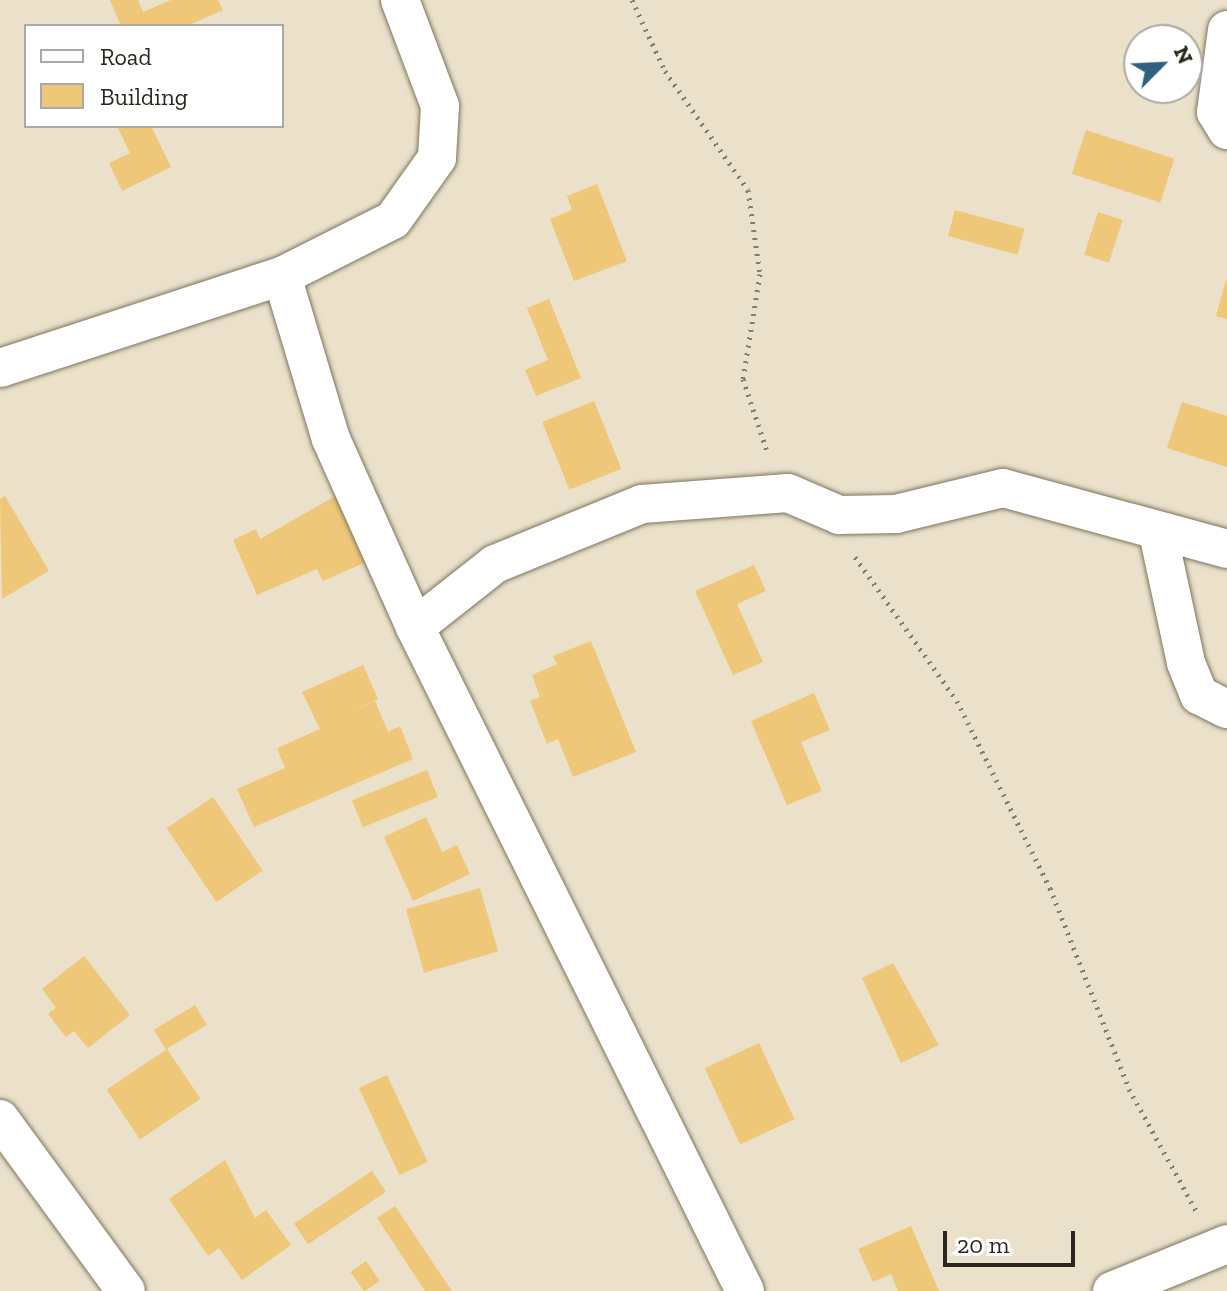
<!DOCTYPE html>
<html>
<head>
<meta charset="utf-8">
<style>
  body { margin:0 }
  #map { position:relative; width:1227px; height:1291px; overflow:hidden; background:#ebe0c9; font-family:"Zilla Slab",serif }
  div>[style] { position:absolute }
  .building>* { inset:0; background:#eec878; transform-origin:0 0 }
  .path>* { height:5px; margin-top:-2.5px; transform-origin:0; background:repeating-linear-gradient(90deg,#847c6d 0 2px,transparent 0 8px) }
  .roads { filter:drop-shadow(0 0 2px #7f7560) drop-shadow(0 0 2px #7f7560) }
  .street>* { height:38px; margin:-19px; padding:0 19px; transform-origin:19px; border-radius:19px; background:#fff }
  span { translate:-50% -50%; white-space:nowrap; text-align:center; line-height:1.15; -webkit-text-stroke:7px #fff; paint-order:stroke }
  .legend { position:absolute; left:24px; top:24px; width:260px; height:104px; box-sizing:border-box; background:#fff; border:2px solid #aaa9a5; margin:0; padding:10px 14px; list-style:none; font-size:24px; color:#2b271e }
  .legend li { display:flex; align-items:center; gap:16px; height:40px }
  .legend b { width:40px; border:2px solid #aaa9a5 }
  .north { position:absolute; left:1123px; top:24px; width:80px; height:80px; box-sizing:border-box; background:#fff; border:2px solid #aaa9a5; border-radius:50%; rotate:66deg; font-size:22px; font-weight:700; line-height:32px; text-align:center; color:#2b271e }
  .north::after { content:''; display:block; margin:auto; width:28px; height:36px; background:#2e627f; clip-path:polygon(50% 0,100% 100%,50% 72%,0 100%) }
  .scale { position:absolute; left:943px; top:1231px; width:132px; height:36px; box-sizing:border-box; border:4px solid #2b271e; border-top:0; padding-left:10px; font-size:24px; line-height:28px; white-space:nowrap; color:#2b271e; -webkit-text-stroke:6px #fff; paint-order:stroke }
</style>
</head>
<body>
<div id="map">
  <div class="building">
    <i style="clip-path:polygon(110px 0,138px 0,143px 12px,171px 0,218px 0,223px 10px,187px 26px,121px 26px)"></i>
    <i style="clip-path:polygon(117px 126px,151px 126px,171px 167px,122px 191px,109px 163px,130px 153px)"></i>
    <i style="left:1086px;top:130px;width:93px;height:46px;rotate:18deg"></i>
    <i style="clip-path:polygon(597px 184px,627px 261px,574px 281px,550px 219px,572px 210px,567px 196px)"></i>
    <i style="left:955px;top:210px;width:72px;height:27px;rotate:15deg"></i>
    <i style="left:1098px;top:212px;width:26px;height:45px;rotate:18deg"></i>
    <i style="clip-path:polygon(1226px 280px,1227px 280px,1227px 319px,1216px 316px)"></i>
    <i style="clip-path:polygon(549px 299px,581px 378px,536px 396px,525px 370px,548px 360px,527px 308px)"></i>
    <i style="left:594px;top:401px;width:73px;height:56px;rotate:68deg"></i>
    <i style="clip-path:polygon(1182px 402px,1227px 416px,1227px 467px,1167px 448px)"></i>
    <i style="clip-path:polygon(337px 495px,366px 562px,323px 581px,317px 569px,257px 595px,233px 540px,256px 529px,260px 539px)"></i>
    <i style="clip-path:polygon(5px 496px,49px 571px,2px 599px,0 499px)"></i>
    <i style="clip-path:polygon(754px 565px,766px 591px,737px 604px,763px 662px,733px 675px,695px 591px)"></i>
    <i style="clip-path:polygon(591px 641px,636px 752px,573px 777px,558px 739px,547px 744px,530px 701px,540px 697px,532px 675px,557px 664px,553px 656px)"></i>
    <i style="clip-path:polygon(363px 665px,378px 699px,347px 714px,375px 701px,388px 732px,400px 726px,413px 759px,254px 827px,237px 789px,285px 768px,277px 748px,320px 729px,302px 692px)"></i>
    <i style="clip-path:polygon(814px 693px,830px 730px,801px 742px,822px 791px,787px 805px,751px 721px)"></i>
    <i style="left:427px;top:770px;width:29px;height:81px;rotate:68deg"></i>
    <i style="left:213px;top:797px;width:89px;height:56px;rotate:56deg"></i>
    <i style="clip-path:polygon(426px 817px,442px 852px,457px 845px,470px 874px,413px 901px,384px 837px)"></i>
    <i style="left:480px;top:888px;width:66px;height:77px;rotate:74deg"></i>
    <i style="clip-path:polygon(84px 956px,130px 1015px,88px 1048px,74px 1031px,66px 1037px,48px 1014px,56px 1008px,42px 989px)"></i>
    <i style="clip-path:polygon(893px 963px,939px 1045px,901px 1063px,862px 978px)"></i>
    <i style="left:195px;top:1005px;width:23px;height:48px;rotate:59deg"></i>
    <i style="left:759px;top:1043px;width:84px;height:60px;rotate:65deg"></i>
    <i style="left:167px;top:1049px;width:60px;height:73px;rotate:56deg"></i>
    <i style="left:387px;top:1075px;width:96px;height:31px;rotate:65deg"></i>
    <i style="clip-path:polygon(225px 1160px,255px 1218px,266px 1210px,291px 1245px,242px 1280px,219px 1248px,208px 1256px,169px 1199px)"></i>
    <i style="left:372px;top:1171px;width:25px;height:94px;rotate:56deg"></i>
    <i style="clip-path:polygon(395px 1206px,439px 1272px,452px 1291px,425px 1291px,377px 1218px)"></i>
    <i style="clip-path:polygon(911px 1226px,939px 1291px,898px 1291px,891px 1274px,873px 1282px,858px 1249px)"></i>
    <i style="left:366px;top:1261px;width:24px;height:19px;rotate:55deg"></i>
  </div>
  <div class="path">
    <i style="left:632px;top:0;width:78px;rotate:65.1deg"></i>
    <i style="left:665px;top:71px;width:145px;rotate:55.1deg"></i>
    <i style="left:748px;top:190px;width:85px;rotate:81.9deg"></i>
    <i style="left:760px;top:274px;width:106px;rotate:99.2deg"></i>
    <i style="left:743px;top:379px;width:79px;rotate:71.6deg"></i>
    <i style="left:855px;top:557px;width:176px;rotate:54.7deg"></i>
    <i style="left:957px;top:701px;width:209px;rotate:63.6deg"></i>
    <i style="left:1050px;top:888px;width:216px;rotate:68.5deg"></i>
    <i style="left:1129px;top:1089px;width:141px;rotate:61.1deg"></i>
  </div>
  <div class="roads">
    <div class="street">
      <i style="left:1227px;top:30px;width:83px;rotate:97.6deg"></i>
      <i style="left:1216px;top:112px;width:21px;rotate:59deg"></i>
      <i style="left:282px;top:276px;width:170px;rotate:73.3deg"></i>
      <i style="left:331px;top:439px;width:206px;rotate:65.9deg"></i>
      <i style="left:415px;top:627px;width:741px;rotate:63.57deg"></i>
      <i style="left:0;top:368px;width:297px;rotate:-18.1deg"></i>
      <i style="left:282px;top:276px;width:124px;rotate:-26.8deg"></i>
      <i style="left:393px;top:220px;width:76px;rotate:-54.6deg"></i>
      <i style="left:437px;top:158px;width:52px;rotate:-86.7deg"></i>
      <i style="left:440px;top:106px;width:113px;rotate:-110.7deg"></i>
      <i style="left:1158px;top:533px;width:133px;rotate:77.8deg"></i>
      <i style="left:1186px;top:663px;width:35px;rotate:68deg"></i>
      <i style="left:1199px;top:695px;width:31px;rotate:27deg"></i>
      <i style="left:415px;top:627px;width:102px;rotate:-38.2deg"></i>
      <i style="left:495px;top:564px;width:159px;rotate:-22.2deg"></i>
      <i style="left:642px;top:504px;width:146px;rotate:-4.3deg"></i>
      <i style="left:788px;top:493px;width:56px;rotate:23.3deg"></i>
      <i style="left:839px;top:515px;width:57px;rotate:-1deg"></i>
      <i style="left:896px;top:514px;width:110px;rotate:-13.7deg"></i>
      <i style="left:1003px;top:488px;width:232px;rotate:15.2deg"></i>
      <i style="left:0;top:1119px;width:213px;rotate:53.8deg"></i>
      <i style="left:1112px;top:1291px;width:124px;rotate:-22.2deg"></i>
    </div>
  </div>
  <ul class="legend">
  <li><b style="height:10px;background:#fff"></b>Road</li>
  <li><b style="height:22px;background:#eec878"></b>Building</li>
  </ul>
  <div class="north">N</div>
  <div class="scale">20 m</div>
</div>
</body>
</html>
